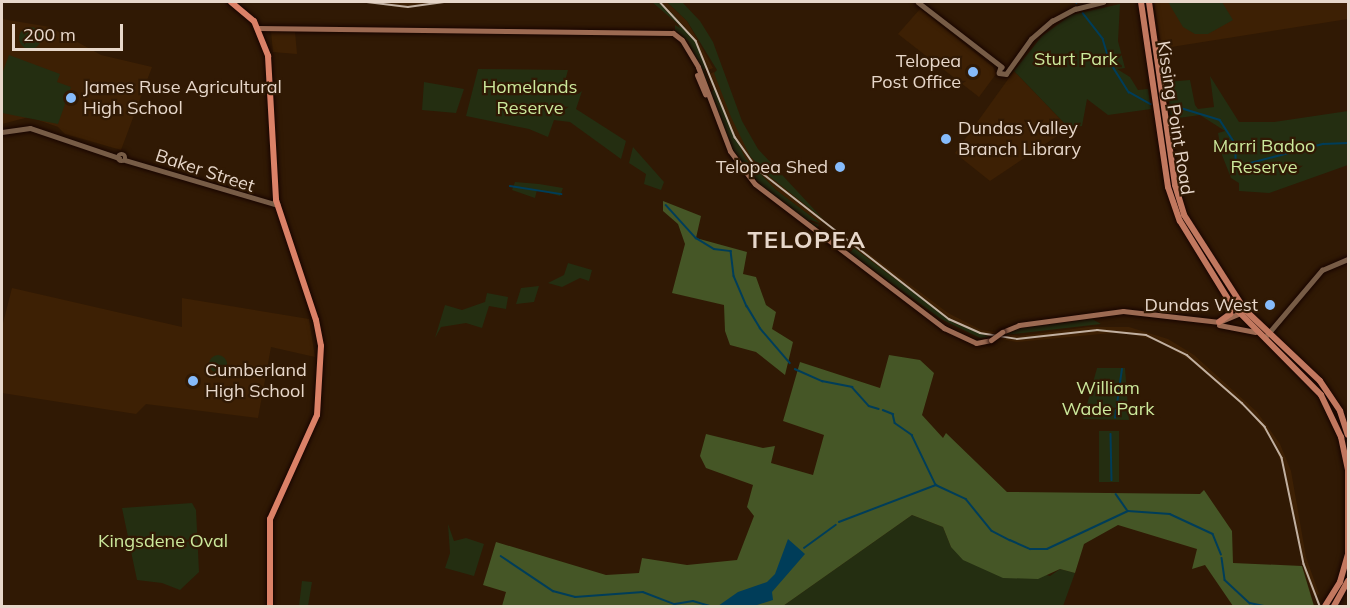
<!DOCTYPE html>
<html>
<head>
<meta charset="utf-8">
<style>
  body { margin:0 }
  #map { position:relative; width:1350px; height:608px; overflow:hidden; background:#301904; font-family:Mulish,sans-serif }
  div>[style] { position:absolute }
  .built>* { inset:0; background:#3d2004 }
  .green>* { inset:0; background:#242e11; transform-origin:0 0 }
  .round { border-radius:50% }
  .forest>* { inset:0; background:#455626 }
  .water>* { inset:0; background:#003d59 }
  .stream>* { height:1.5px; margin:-0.75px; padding:0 0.75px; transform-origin:0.75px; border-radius:0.75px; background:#003d59 }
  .roads { filter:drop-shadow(0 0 2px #170400) drop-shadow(0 0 2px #170400) }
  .tertiary>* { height:4.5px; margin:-2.25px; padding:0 2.25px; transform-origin:2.25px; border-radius:2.25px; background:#775c46 }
  .tertiary>.ring { margin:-2.25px; padding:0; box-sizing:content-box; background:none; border:4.5px solid #775c46; border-radius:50% }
  .secondary>* { height:5px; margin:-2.5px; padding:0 2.5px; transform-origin:2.5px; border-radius:2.5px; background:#9c6a52 }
  .primary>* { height:6px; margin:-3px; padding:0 3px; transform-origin:3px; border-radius:3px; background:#c2785f }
  .trunk>* { height:6px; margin:-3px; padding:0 3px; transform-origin:3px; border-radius:3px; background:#db8167 }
  .tram>* { height:1.5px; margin:-0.75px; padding:0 0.75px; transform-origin:0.75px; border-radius:0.75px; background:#c1b0a1 }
  .bridges { filter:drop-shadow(0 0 2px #170400) drop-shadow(0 0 2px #170400) }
  .secondary-bridge>* { height:5px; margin:-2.5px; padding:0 2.5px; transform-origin:2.5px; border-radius:2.5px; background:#9c6a52 }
  .dots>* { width:16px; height:16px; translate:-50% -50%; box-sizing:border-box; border:3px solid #301904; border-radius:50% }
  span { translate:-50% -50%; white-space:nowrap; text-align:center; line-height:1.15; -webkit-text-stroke:4.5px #301904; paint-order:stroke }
  .park-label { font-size:18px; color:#cce99c }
  .poi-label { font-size:18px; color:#e7d7ca }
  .right { translate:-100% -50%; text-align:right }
  .left { translate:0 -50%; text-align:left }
  .street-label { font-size:18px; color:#e7d7ca }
  .district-label { font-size:24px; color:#e7d7ca; font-weight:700; letter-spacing:1.5px }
  .frame { position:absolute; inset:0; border:3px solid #e7d7ca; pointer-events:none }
  .scale { position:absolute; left:12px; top:24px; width:111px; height:27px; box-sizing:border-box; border:3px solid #e7d7ca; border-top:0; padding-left:8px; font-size:18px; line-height:21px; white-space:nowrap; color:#e7d7ca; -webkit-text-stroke:4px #301904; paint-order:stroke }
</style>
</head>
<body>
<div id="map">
  <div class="built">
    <i style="clip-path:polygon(361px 2px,404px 3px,450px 2px,405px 8px)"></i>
    <i style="clip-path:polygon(658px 2px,667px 2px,687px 21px,713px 68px,708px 70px,684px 26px)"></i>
    <i style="clip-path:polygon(1154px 2px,1348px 2px,1348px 19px,1165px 48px,1161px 44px)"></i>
    <i style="clip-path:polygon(920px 9px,993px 67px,996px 74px,979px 97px,898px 34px)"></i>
    <i style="clip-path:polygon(2px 19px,50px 27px,101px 55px,152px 67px,121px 150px,65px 134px,58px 127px,29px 117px,2px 124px)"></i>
    <i style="clip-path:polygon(271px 31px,295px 32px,297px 54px,273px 52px)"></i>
    <i style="clip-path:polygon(1014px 71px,1069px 128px,990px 181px,955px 153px)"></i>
    <i style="clip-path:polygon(714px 72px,750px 156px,768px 175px,823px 219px,820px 223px,776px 190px,745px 158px,733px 138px,709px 74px)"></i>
    <i style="clip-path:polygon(856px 244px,948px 313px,981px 330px,1019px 336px,1088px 327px,1129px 327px,1168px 339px,1194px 355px,1257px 412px,1280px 444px,1291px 471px,1306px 557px,1319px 594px,1314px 596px,1304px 571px,1286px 475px,1273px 442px,1250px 412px,1191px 361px,1159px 341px,1122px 332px,1017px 342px,974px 334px,921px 301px,854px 248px)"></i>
    <i style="clip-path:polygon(12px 288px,182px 327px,182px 298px,309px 319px,315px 357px,271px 347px,258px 418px,146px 404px,136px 414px,2px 393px,2px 327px)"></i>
  </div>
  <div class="green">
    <i style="clip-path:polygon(652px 2px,658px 2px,673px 14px,694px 40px,707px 68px,704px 69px,711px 91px,688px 41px,675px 30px,675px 25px,680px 28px,678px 24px)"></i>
    <i style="clip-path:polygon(667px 2px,682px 2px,700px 21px,713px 42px,742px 121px,758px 149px,823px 219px,768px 175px,750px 156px,731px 117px,714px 73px,717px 70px,687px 21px)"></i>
    <i style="clip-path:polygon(1168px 2px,1222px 2px,1233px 20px,1208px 34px,1195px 34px,1183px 27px)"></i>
    <i style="clip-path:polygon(1120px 4px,1118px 41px,1125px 68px,1117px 69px,1130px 77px,1138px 90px,1148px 89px,1151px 109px,1108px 115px,1087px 99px,1082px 126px,1069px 128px,1014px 71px,1042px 36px,1071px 15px)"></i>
    <i class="round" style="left:19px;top:27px;width:22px;height:22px"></i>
    <i style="clip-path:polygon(9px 55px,60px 74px,57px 82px,71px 87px,58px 124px,2px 113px,2px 74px)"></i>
    <i style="clip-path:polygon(478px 69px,568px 70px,563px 89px,578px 94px,582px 91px,576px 109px,626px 141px,621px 159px,570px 122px,554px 120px,548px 137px,529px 129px,466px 116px)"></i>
    <i style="clip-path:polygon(708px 74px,745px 158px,776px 190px,820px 223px,810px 220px,809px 221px,819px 225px,817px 228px,764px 188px,746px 169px,730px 145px,710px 94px,714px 89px)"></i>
    <i style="clip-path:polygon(1210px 76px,1239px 122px,1274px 122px,1348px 111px,1348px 165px,1269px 193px,1239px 191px,1239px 183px,1231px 178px,1222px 155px,1218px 133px,1225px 131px,1200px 115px,1171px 119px,1167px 82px,1190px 80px,1195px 105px,1198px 109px,1214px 107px)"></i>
    <i style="clip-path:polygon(424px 82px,464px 89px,456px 113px,422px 110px)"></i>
    <i style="clip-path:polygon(633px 147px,664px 182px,661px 190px,644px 184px,646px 174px,629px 163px)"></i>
    <i style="clip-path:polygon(515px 182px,539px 184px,563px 188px,560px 196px,537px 190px,535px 198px,512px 190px)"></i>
    <i style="clip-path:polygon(854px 248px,954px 323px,990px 337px,980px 338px,941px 319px,850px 253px)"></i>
    <i style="clip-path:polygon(568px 263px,592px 270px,589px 281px,580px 278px,562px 287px,548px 283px,564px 275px)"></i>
    <i style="clip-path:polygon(539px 286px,534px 302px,516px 304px,521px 288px)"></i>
    <i style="clip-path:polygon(487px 293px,508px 297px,506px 309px,489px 306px,482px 328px,466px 323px,441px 327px,435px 338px,445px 305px,462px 310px,485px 302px)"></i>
    <i style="clip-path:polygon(1092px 319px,1101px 324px,1004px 335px,1014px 329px)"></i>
    <i class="round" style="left:209px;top:355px;width:18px;height:18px"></i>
    <i style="clip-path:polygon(1097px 368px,1125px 368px,1129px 420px,1083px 419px)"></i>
    <i style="left:1099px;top:431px;width:20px;height:51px"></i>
    <i style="clip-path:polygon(192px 503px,196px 510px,199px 572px,180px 590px,162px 583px,137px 580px,122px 508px)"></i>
    <i style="clip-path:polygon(912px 515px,943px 527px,951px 547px,1050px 576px,1060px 569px,1075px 573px,1063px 606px,783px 606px)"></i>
    <i style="clip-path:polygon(448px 524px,454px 541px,466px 538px,484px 544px,474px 576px,445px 568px,450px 553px)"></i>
    <i style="clip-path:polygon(302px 581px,312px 582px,308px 606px,299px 606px)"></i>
  </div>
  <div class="forest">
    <i style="clip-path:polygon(663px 201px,701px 216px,696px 238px,747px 252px,743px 274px,756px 277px,766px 305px,776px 312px,772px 329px,793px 342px,785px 375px,756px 352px,730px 345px,725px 331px,724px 305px,672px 293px,685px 244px,678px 224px,663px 211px)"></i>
    <i style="clip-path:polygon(889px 355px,920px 360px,934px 373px,922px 415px,943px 438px,946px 433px,1007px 492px,1200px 494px,1204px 490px,1232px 531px,1233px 563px,1302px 566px,1314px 606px,1233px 606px,1205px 565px,1192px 569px,1197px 549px,1118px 525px,1084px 544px,1075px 573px,1060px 569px,1038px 579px,1003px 578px,963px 560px,951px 547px,943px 527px,912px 515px,783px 606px,502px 606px,506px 592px,483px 585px,496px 542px,606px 575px,639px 573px,642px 558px,687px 565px,737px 560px,754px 516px,747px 507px,753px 485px,706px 468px,700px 456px,706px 434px,763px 448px,775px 446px,771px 463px,813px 475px,824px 435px,783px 421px,800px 362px,880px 388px)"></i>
  </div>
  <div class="water">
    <i style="clip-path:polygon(788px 539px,805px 554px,772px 592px,773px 600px,754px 606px,718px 606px,738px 592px,767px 582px,775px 574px)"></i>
  </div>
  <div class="stream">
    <i style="left:1076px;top:2px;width:1px;rotate:45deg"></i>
    <i style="left:1083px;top:13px;width:33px;rotate:52deg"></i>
    <i style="left:1103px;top:39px;width:24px;rotate:73deg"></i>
    <i style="left:1110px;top:62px;width:36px;rotate:58deg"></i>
    <i style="left:1129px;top:92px;width:25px;rotate:29deg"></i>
    <i style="left:1171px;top:105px;width:51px;rotate:17deg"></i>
    <i style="left:1220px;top:120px;width:30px;rotate:57deg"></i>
    <i style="left:1236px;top:145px;width:14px;rotate:90deg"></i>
    <i style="left:1236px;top:159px;width:9px;rotate:41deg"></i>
    <i style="left:1243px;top:165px;width:83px;rotate:-14.7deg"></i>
    <i style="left:1323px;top:144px;width:25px;rotate:-2deg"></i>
    <i style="left:510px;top:186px;width:52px;rotate:8.9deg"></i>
    <i style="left:666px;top:205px;width:45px;rotate:47.7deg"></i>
    <i style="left:696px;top:238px;width:21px;rotate:31deg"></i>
    <i style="left:714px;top:249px;width:17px;rotate:7deg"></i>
    <i style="left:731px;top:251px;width:25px;rotate:83deg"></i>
    <i style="left:734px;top:276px;width:33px;rotate:67deg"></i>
    <i style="left:747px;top:306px;width:26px;rotate:59deg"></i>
    <i style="left:760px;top:328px;width:46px;rotate:49.4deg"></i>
    <i style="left:795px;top:369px;width:30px;rotate:24deg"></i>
    <i style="left:822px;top:381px;width:31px;rotate:11deg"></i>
    <i style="left:852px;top:387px;width:25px;rotate:48deg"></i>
    <i style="left:869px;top:406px;width:10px;rotate:17deg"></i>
    <i style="left:883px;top:410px;width:11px;rotate:22deg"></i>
    <i style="left:893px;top:414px;width:9px;rotate:77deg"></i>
    <i style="left:895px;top:423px;width:21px;rotate:35deg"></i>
    <i style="left:912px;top:435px;width:55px;rotate:64.4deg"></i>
    <i style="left:936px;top:485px;width:33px;rotate:25deg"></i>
    <i style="left:966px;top:499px;width:41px;rotate:50.9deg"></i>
    <i style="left:992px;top:531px;width:20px;rotate:27deg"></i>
    <i style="left:1010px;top:540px;width:22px;rotate:24deg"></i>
    <i style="left:1030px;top:549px;width:17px"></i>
    <i style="left:1047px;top:549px;width:89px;rotate:-25.1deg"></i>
    <i style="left:1128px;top:511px;width:42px;rotate:4.1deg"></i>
    <i style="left:1170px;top:514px;width:47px;rotate:24.9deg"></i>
    <i style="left:1213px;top:534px;width:22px;rotate:68deg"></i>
    <i style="left:1115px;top:418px;width:49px;rotate:-81.9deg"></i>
    <i style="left:1111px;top:434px;width:46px;rotate:88.8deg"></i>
    <i style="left:1116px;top:494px;width:19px;rotate:55deg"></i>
    <i style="left:839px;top:522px;width:104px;rotate:-20.9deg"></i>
    <i style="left:804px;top:548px;width:39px;rotate:-36deg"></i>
    <i style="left:501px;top:556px;width:63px;rotate:33.9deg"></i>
    <i style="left:553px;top:591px;width:23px;rotate:15deg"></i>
    <i style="left:575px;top:597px;width:68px;rotate:-4.2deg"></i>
    <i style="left:643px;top:592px;width:34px;rotate:21deg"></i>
    <i style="left:675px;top:604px;width:18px;rotate:-9deg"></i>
    <i style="left:693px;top:601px;width:19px;rotate:16deg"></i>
    <i style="left:1222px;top:558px;width:22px;rotate:82deg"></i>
    <i style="left:1225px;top:580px;width:34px;rotate:43deg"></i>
    <i style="left:1250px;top:603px;width:14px;rotate:12deg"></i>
  </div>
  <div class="roads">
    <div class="tertiary">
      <i style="left:918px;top:2px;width:106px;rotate:37.7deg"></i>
      <i style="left:1001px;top:67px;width:6px;rotate:108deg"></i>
      <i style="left:999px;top:73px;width:7px;rotate:8deg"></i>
      <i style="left:1006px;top:74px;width:43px;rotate:-54.5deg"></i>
      <i style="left:1031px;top:39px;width:28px;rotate:-41deg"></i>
      <i style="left:1052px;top:21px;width:26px;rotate:-28deg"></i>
      <i style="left:1075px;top:9px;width:29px;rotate:-14deg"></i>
      <i style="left:2px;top:132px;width:28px;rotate:-8deg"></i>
      <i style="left:30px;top:128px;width:94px;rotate:18.6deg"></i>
      <i class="ring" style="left:118.5px;top:154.5px;width:2.5px;height:2.5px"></i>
      <i style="left:125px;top:160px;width:159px;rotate:16.4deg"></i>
      <i style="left:1267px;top:335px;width:85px;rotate:-49.8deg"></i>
      <i style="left:1322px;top:270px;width:28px;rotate:-23deg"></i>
    </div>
    <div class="secondary">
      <i style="left:257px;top:28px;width:416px;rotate:0.7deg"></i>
      <i style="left:673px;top:33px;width:11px;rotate:38deg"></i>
      <i style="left:682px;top:40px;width:31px;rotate:59deg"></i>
      <i style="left:698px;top:67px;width:90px;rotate:69.1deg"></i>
      <i style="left:730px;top:151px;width:41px;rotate:52.9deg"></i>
      <i style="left:755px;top:184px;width:238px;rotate:37.3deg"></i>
      <i style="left:944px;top:328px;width:35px;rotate:25deg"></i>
      <i style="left:976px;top:343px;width:15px;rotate:-11deg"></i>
      <i style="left:697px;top:75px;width:21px;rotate:67deg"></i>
      <i style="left:1219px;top:325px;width:37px;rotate:11deg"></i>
      <i style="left:1002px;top:332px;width:18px;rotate:-22deg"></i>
      <i style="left:1019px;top:325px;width:105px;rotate:-7.7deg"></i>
      <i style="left:1123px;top:311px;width:97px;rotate:6.5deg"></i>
      <i style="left:1219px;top:322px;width:26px;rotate:-23deg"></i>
    </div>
    <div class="primary">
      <i style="left:1141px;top:2px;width:187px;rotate:81.7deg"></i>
      <i style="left:1168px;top:187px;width:36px;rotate:71deg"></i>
      <i style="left:1180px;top:221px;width:97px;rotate:58.4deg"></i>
      <i style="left:1231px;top:304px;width:128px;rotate:45.3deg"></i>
      <i style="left:1321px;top:395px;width:47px;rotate:64.5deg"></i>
      <i style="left:1341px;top:437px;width:35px;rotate:78deg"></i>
      <i style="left:1348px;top:471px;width:83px;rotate:90deg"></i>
      <i style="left:1348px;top:554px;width:29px;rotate:106deg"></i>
      <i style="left:1340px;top:582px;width:28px;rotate:122deg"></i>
      <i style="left:1149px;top:2px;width:185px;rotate:81.9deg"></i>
      <i style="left:1175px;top:185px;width:31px;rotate:73deg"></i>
      <i style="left:1184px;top:215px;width:113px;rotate:57.3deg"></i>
      <i style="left:1245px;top:310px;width:103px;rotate:43.4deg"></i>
      <i style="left:1320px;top:381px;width:36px;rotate:56deg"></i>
      <i style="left:1340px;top:411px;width:25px;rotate:72deg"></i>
      <i style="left:1219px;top:322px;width:14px;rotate:-36deg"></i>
      <i style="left:1230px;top:314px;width:10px;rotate:-84deg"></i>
      <i style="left:1334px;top:606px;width:29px;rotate:-61deg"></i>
    </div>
    <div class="trunk">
      <i style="left:231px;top:2px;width:30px;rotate:40deg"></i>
      <i style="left:254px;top:21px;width:38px;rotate:68deg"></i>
      <i style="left:268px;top:56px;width:144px;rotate:86.8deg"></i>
      <i style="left:276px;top:200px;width:126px;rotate:71.6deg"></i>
      <i style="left:316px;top:320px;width:26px;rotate:79deg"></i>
      <i style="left:321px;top:346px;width:69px;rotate:93.3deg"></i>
      <i style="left:317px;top:415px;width:114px;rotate:114.3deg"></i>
      <i style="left:270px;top:519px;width:87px;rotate:90deg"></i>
    </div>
  </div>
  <div class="tram">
    <i style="left:367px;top:2px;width:41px;rotate:7deg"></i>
    <i style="left:408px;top:7px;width:36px;rotate:-8deg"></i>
    <i style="left:660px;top:2px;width:53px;rotate:47.3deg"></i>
    <i style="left:696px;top:41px;width:104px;rotate:67.9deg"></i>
    <i style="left:735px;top:137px;width:39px;rotate:55deg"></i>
    <i style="left:757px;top:169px;width:244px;rotate:38deg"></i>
    <i style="left:949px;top:319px;width:34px;rotate:24deg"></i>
    <i style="left:980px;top:333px;width:37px;rotate:9deg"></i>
    <i style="left:1017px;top:339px;width:81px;rotate:-6.4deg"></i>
    <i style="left:1097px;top:330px;width:49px;rotate:5.8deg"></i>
    <i style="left:1146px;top:335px;width:46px;rotate:26deg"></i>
    <i style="left:1187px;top:355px;width:73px;rotate:41.1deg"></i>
    <i style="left:1242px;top:403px;width:33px;rotate:46deg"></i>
    <i style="left:1265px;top:427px;width:35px;rotate:61deg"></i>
    <i style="left:1282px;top:458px;width:108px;rotate:78.3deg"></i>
    <i style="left:1304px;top:564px;width:45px;rotate:69.1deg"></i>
  </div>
  <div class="bridges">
    <div class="secondary-bridge">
      <i style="left:991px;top:340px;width:14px;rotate:-36deg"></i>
    </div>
  </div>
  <div class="dots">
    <i style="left:973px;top:72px;background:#86bbfb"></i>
    <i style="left:71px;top:98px;background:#86bbfb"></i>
    <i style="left:946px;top:139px;background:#86bbfb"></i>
    <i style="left:840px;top:167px;background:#86bbfb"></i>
    <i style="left:1270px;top:305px;background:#86bbfb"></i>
    <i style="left:193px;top:381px;background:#86bbfb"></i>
  </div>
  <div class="park-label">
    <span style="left:1076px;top:59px">Sturt Park</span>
    <span style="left:530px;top:98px">Homelands<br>Reserve</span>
    <span style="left:1264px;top:157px">Marri Badoo<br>Reserve</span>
    <span style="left:1108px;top:399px">William<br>Wade Park</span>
    <span style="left:163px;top:541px">Kingsdene Oval</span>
  </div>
  <div class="poi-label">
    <span class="right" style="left:961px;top:72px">Telopea<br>Post Office</span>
    <span class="left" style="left:83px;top:98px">James Ruse Agricultural<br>High School</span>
    <span class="left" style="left:958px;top:139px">Dundas Valley<br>Branch Library</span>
    <span class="right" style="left:828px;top:167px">Telopea Shed</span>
    <span class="right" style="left:1258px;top:305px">Dundas West</span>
    <span class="left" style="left:205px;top:381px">Cumberland<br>High School</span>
  </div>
  <div class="street-label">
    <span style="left:1175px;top:118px;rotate:81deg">Kissing Point Road</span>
    <span style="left:205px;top:171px;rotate:18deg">Baker Street</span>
  </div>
  <div class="district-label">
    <span style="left:807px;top:240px">TELOPEA</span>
  </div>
  <div class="frame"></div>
  <div class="scale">200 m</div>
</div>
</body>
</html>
